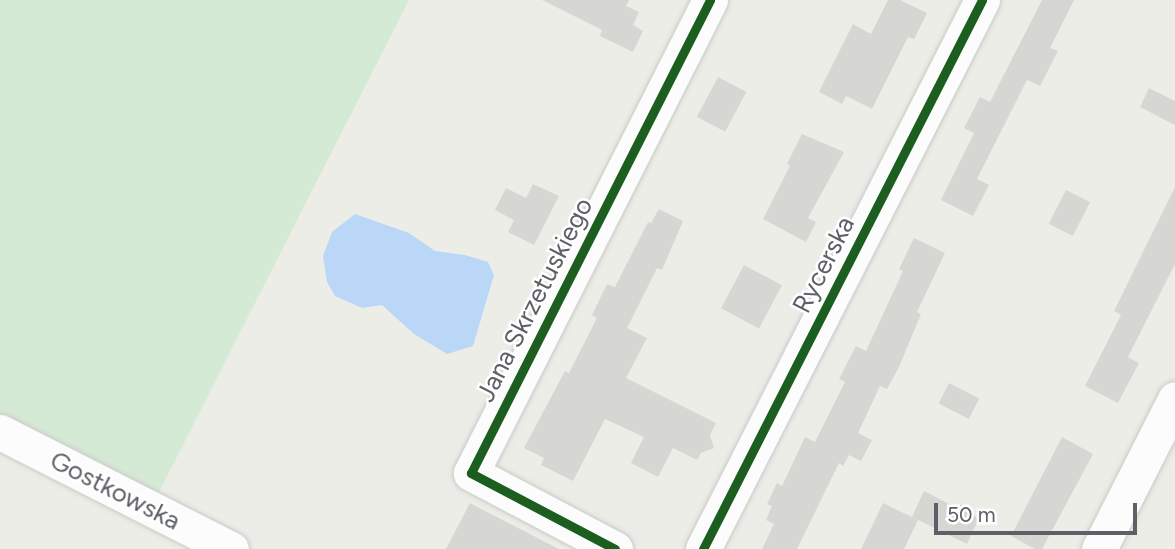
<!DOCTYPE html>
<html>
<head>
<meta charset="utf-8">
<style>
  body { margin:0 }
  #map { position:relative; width:1175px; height:549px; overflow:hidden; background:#edede8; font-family:Figtree,sans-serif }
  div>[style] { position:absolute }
  .green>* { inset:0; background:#d5ead5 }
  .water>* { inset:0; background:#bbd7f8 }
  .building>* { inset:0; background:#d6d6d3; transform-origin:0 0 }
  .roads { filter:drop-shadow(0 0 2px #c9cac8) drop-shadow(0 0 2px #c9cac8) }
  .minor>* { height:35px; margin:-17.5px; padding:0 17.5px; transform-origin:17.5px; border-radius:17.5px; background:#fcfcfc }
  .cycleway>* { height:9px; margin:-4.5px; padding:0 4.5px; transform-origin:4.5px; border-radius:4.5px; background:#1b5e20 }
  span { translate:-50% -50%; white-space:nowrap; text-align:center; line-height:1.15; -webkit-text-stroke:5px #fff; paint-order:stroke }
  .street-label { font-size:26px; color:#5d6066 }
  .scale { position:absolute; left:934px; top:503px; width:203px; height:32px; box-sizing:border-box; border:4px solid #5d6066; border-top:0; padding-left:9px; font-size:21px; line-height:24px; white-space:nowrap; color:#5d6066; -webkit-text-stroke:5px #fff; paint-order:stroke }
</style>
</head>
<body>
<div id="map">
  <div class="green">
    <i style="clip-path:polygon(0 0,409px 0,151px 508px,0 415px)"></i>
  </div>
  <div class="water">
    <i style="clip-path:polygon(355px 214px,409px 233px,435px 251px,465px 255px,488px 262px,494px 275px,473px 346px,447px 354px,414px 334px,382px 305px,362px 308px,335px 296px,327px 282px,323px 256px,332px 232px)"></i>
  </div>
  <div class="building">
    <i style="clip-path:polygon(542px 0,629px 0,626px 6px,639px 12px,633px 25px,643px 31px,633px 52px,600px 36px,602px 30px)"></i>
    <i style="clip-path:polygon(888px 0,900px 0,927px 13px,914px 39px,908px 37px,872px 109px,846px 96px,842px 104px,819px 92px,853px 24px,871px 34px)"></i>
    <i style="clip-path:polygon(1042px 0,1074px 0,1050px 48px,1058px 51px,1040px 86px,1027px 80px,977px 179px,989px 185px,973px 216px,941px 200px,974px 133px,964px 128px,980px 97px,990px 102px)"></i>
    <i style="left:718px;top:77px;width:32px;height:45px;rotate:28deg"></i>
    <i style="clip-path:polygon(1149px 88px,1175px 101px,1175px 125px,1140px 107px)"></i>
    <i style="clip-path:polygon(802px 134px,844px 152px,808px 218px,816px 222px,806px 242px,763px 219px,790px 166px,787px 164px)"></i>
    <i style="clip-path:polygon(533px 184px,559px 196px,534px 245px,508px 232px,514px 220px,495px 210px,506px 188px,526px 198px)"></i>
    <i style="clip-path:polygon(1175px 187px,1175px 264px,1128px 357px,1139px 363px,1118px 403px,1085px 386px,1121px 315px,1114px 311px)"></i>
    <i style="left:1066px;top:190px;width:27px;height:38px;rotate:27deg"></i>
    <i style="clip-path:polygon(659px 209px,683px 221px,662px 270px,657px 268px,627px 328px,647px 338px,626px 378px,716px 423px,710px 435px,714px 448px,701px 453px,697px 460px,673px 448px,658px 477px,631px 463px,644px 437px,605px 419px,573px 481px,541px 465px,544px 458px,524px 448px,565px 371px,569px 373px,597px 318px,592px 315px,607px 284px,615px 287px,648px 222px,651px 223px)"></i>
    <i style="clip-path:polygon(914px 238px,945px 253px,917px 312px,921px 314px,899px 367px,887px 389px,880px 386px,858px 433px,872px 440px,861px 461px,849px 455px,843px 466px,839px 463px,797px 549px,762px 549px,774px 524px,766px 520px,772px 506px,767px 504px,777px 483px,782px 486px,805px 437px,815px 442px,845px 382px,839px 379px,856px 346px,866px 351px,903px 271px,899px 269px)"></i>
    <i style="left:744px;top:265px;width:43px;height:49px;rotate:28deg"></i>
    <i style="left:949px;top:383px;width:34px;height:23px;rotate:27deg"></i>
    <i style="clip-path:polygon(1062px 437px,1093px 454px,1042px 549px,1035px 549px,1011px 536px)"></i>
    <i style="clip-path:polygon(924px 491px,953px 506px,962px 505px,963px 510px,979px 518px,967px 544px,912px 517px)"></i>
    <i style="clip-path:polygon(470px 503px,485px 511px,559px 549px,446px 549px)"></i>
    <i style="clip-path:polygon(883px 503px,918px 520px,904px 549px,861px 549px)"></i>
  </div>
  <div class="roads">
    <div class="minor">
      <i style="left:0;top:432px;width:259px;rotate:26.9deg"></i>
      <i style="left:615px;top:549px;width:163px;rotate:-152.2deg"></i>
      <i style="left:471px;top:473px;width:530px;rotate:-63.19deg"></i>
      <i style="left:703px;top:549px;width:616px;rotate:-63.06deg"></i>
      <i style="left:1099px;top:549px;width:168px;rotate:-63.1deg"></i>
    </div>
  </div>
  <div class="cycleway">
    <i style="left:615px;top:549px;width:163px;rotate:-152.2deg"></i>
    <i style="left:471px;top:473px;width:530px;rotate:-63.19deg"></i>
    <i style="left:703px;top:549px;width:616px;rotate:-63.06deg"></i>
  </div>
  <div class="street-label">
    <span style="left:824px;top:265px;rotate:-63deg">Rycerska</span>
    <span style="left:535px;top:300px;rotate:-63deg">Jana Skrzetuskiego</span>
    <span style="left:115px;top:491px;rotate:27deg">Gostkowska</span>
  </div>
  <div class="scale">50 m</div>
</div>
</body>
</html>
